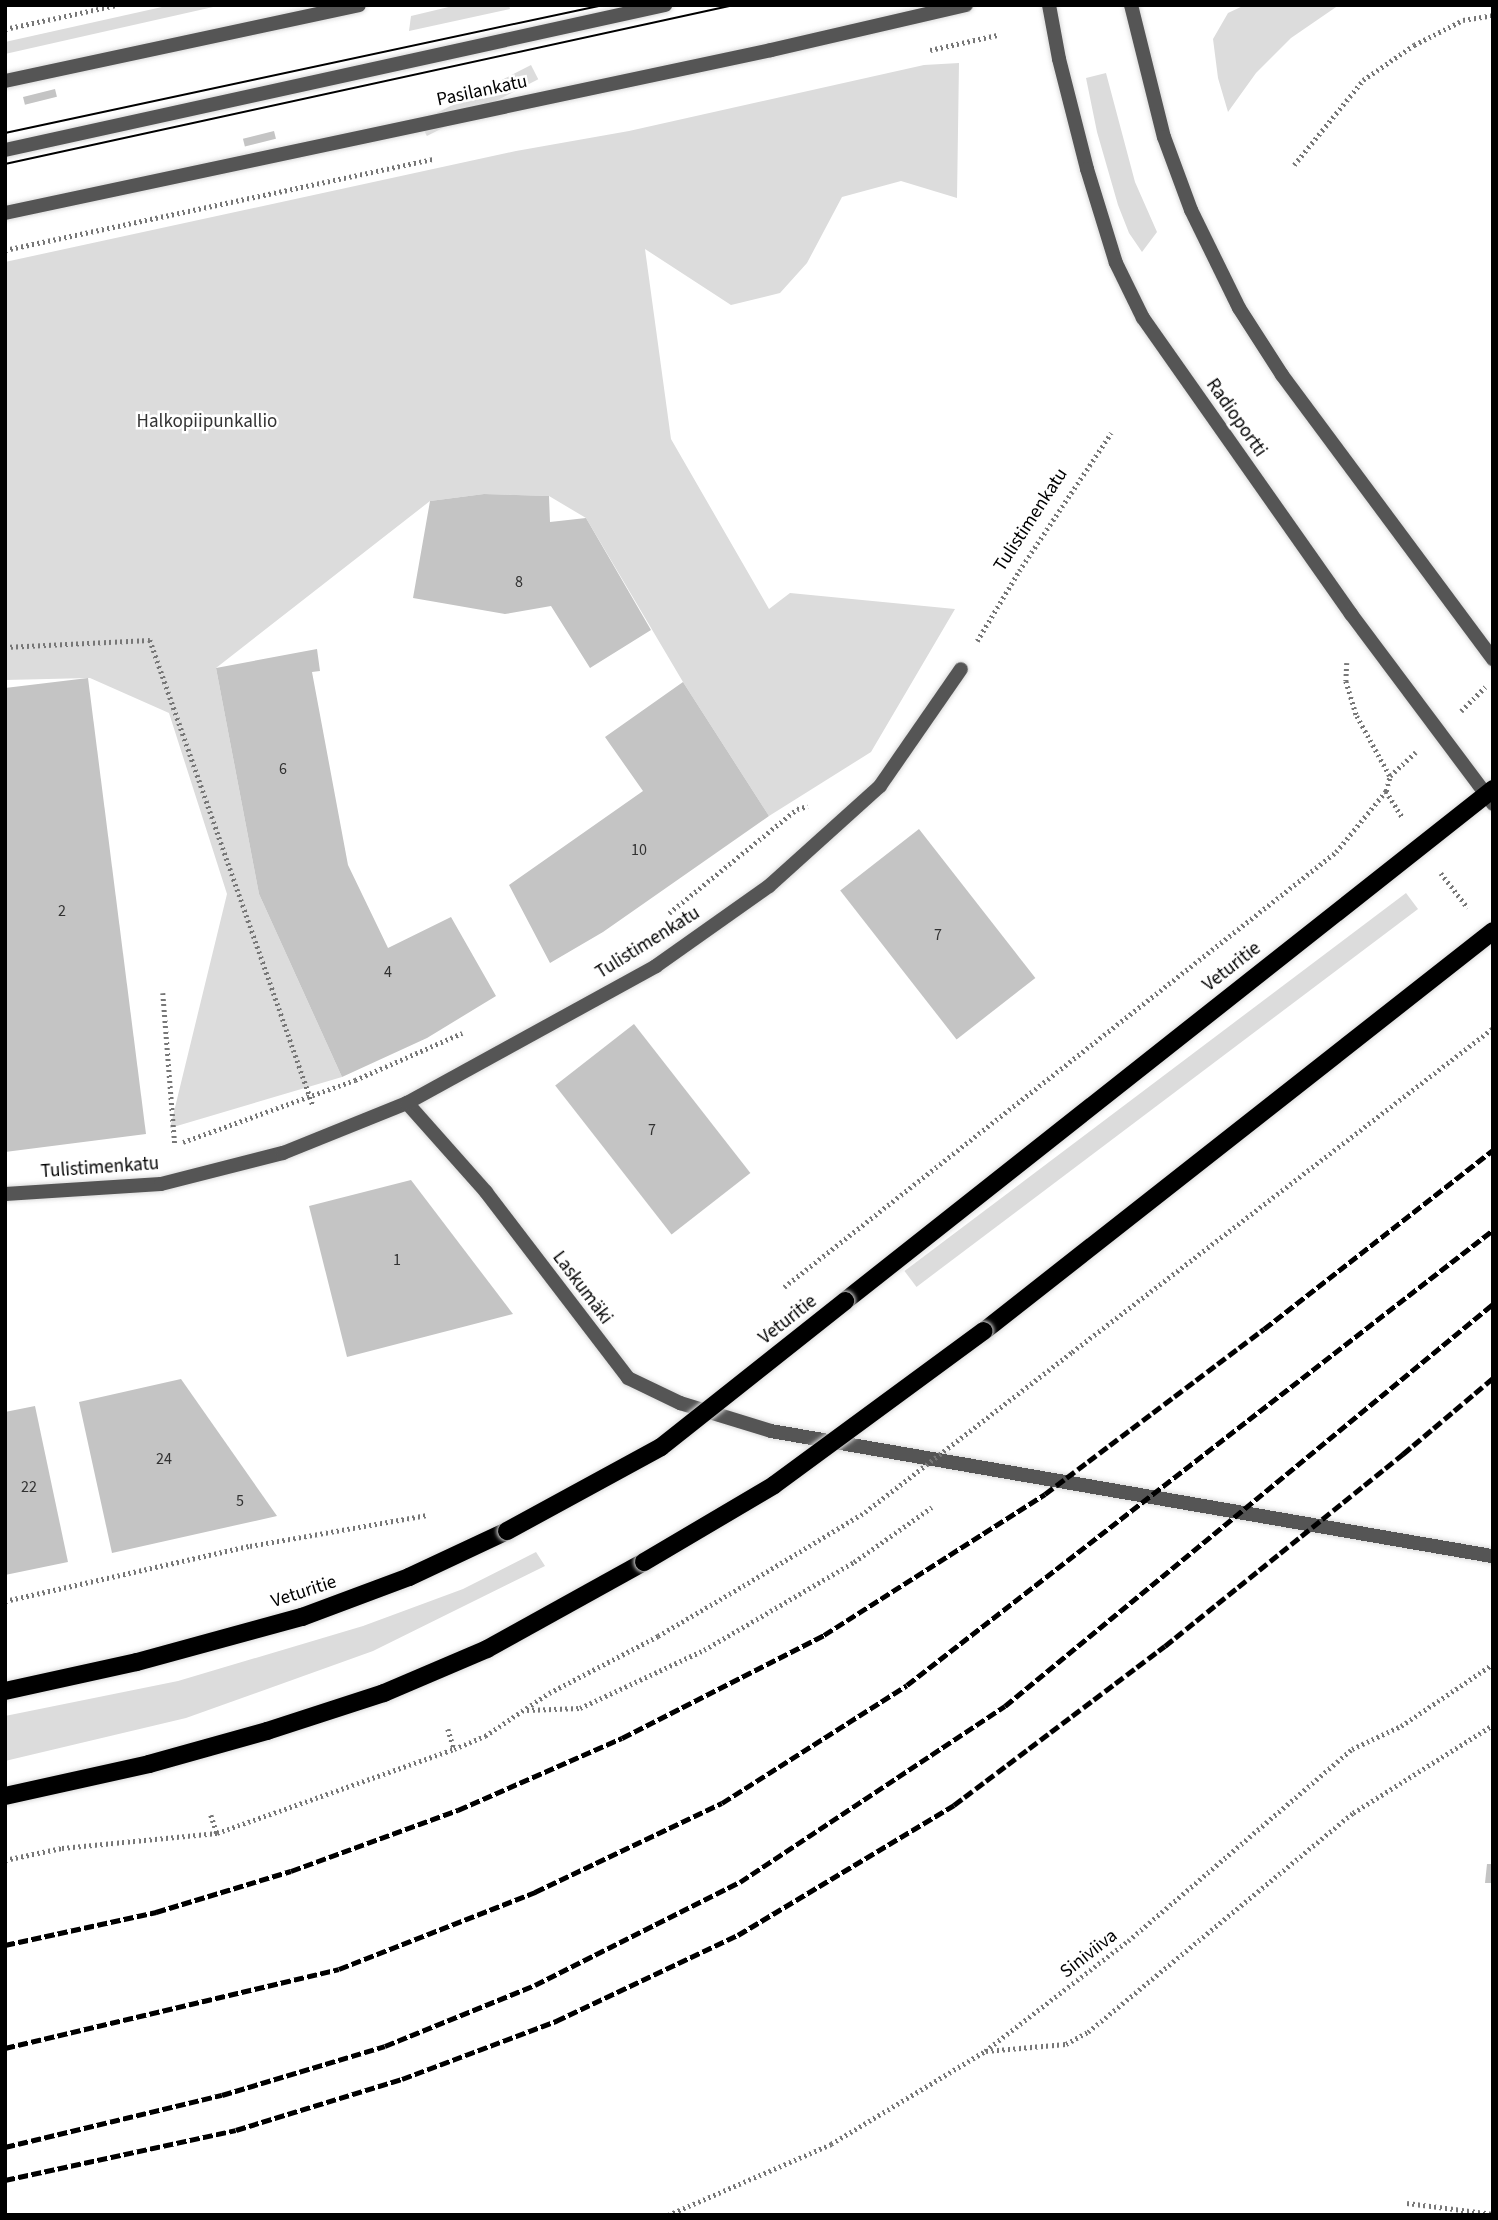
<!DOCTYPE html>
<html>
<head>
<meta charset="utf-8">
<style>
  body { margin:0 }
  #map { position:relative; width:1498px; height:2220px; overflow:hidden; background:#fff; font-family:"Source Sans 3",sans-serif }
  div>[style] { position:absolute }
  .green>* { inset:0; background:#dcdcdc; transform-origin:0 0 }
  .building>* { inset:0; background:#c4c4c4; transform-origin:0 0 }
  .path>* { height:4.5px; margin-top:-2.25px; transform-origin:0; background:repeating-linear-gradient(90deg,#777 0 2px,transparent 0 5.5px) }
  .roads { filter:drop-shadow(0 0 2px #dbdbdb) drop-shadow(0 0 2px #dbdbdb) }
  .minor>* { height:14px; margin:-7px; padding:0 7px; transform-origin:7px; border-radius:7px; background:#555 }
  .tertiary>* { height:14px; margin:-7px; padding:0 7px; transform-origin:7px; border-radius:7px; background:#555 }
  .primary>* { height:18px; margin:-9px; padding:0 9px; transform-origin:9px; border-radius:9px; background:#000 }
  .tram>* { height:2px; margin:-1px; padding:0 1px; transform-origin:1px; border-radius:1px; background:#000 }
  .rail>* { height:5px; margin-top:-2.5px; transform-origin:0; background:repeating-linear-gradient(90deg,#000 0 10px,transparent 0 13.5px) }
  .path-bridge>* { height:4.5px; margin-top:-2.25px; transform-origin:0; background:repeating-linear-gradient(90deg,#777 0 2px,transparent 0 5.5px) }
  .bridges { filter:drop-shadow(0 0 2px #dbdbdb) drop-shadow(0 0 2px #dbdbdb) }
  .primary-bridge>* { height:18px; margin:-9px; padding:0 9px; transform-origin:9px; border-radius:9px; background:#000 }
  span { translate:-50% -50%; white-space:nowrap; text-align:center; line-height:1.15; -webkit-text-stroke:5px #fff; paint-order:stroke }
  .number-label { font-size:16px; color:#313131 }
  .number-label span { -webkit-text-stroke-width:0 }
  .street-label { font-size:19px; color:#000 }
  .park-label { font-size:19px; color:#333 }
  .frame { position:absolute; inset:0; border:7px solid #000; pointer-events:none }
</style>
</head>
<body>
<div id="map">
  <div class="green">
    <i style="clip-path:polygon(171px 5px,222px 5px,5px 54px,5px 42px)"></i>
    <i style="clip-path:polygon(457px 5px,509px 5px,510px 9px,409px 31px,411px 16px)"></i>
    <i style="clip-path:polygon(1245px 5px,1339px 5px,1291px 38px,1256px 73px,1228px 112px,1218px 78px,1213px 39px,1228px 13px)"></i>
    <i style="clip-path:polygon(959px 63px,957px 198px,901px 181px,842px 197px,807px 263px,780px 293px,731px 305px,645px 249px,671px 439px,769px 609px,790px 593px,955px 609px,871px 752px,769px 816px,683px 682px,586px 518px,549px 496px,484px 494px,430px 501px,216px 668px,259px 894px,342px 1077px,170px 1128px,227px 894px,169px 713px,90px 678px,5px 680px,5px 262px,516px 151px,629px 131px,924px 65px)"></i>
    <i style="left:531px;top:65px;width:16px;height:125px;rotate:63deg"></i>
    <i style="clip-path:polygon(1106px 73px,1135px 182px,1157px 232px,1142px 252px,1129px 233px,1118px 205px,1097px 132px,1086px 78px)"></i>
    <i style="left:1406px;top:893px;width:20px;height:628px;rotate:53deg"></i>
    <i style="clip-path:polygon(536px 1552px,545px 1566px,373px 1651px,186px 1718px,5px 1761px,5px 1716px,178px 1681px,363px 1626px,463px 1589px)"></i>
  </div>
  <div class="building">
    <i style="left:55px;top:89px;width:8px;height:33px;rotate:76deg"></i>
    <i style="left:274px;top:131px;width:8px;height:32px;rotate:76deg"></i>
    <i style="clip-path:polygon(484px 494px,549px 496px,550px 522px,586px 518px,651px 630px,590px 668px,551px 606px,505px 614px,413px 598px,430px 501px)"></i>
    <i style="clip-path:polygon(317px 649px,320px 671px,312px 672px,348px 865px,388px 948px,451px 917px,496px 996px,427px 1038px,342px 1077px,259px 894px,216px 668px)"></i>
    <i style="clip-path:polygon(88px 678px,146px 1134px,5px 1152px,5px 688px)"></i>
    <i style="clip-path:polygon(683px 682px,769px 816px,603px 932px,550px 963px,509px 885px,643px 791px,605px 737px)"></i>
    <i style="left:919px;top:829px;width:189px;height:100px;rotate:52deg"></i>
    <i style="left:634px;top:1024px;width:189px;height:100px;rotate:52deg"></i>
    <i style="clip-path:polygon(411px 1180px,513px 1314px,347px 1357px,309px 1206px)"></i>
    <i style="clip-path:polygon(181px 1379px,277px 1516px,112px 1553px,79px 1402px)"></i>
    <i style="clip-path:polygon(35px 1406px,68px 1562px,5px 1575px,5px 1412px)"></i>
    <i style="clip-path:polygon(1487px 1864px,1493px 1864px,1493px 1883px,1485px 1883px)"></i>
  </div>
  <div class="path">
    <i style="left:5px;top:29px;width:115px;rotate:-12.1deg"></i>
    <i style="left:930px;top:50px;width:69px;rotate:-12.6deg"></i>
    <i style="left:1294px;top:165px;width:109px;rotate:-50.9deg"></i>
    <i style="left:1363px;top:80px;width:62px;rotate:-34.5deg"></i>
    <i style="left:1414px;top:45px;width:55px;rotate:-27deg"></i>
    <i style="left:1463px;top:20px;width:30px;rotate:-9deg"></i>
    <i style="left:5px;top:250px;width:437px;rotate:-12deg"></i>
    <i style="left:977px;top:641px;width:82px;rotate:-59deg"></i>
    <i style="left:1019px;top:571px;width:166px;rotate:-56.3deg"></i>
    <i style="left:5px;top:647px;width:145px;rotate:-2.8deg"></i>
    <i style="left:150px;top:640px;width:494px;rotate:70.7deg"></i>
    <i style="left:1347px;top:663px;width:18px;rotate:93deg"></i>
    <i style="left:1346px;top:681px;width:37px;rotate:73deg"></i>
    <i style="left:1357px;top:716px;width:68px;rotate:61.2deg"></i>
    <i style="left:1461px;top:711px;width:34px;rotate:-45deg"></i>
    <i style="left:1386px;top:791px;width:31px;rotate:58deg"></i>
    <i style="left:1441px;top:873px;width:44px;rotate:52.4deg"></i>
    <i style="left:669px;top:913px;width:165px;rotate:-39.1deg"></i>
    <i style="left:797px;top:809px;width:11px;rotate:-15deg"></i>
    <i style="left:163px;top:993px;width:152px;rotate:85.5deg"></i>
    <i style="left:183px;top:1142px;width:183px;rotate:-19.8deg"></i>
    <i style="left:355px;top:1080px;width:117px;rotate:-23.7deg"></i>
    <i style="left:784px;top:1287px;width:703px;rotate:-38.24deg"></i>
    <i style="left:1336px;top:852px;width:79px;rotate:-50.7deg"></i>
    <i style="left:1386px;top:791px;width:16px;rotate:-75deg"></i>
    <i style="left:1390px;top:776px;width:35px;rotate:-43deg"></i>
    <i style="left:1072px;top:1352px;width:531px;rotate:-37.58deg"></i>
    <i style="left:5px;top:1601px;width:251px;rotate:-12.7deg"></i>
    <i style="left:250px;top:1546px;width:180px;rotate:-9.9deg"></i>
    <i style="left:527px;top:1710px;width:53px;rotate:-2.2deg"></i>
    <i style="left:580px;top:1708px;width:137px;rotate:-25.1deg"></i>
    <i style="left:704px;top:1650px;width:174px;rotate:-30.4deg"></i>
    <i style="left:854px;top:1562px;width:95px;rotate:-35.2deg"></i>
    <i style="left:448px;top:1729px;width:21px;rotate:73deg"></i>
    <i style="left:211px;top:1815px;width:19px;rotate:72deg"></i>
    <i style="left:5px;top:1860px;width:58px;rotate:-11.9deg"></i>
    <i style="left:62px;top:1848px;width:156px;rotate:-5.5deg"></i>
    <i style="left:217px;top:1833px;width:251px;rotate:-19.5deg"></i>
    <i style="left:454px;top:1749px;width:34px;rotate:-23deg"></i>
    <i style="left:485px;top:1736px;width:77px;rotate:-33.9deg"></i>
    <i style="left:549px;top:1693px;width:123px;rotate:-27.6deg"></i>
    <i style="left:658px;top:1636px;width:99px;rotate:-30.5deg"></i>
    <i style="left:986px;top:2051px;width:80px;rotate:-5deg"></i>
    <i style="left:1066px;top:2044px;width:25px;rotate:-29deg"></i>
    <i style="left:1088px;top:2032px;width:344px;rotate:-39.6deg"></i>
    <i style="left:1353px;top:1813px;width:165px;rotate:-32.2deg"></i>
    <i style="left:1407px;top:2203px;width:87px;rotate:7.3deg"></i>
    <i style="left:668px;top:2215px;width:178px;rotate:-23.5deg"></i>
    <i style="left:831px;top:2144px;width:180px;rotate:-31.1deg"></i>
    <i style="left:985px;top:2051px;width:180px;rotate:-37.6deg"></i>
    <i style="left:1128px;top:1941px;width:295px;rotate:-40.6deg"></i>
    <i style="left:1352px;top:1749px;width:54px;rotate:-25.1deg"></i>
    <i style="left:1401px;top:1726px;width:111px;rotate:-34deg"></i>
  </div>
  <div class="roads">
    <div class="minor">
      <i style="left:5px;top:150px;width:676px;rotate:-12.39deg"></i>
      <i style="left:407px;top:1103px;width:119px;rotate:48.4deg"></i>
      <i style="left:486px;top:1192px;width:234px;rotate:52.6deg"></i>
      <i style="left:628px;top:1378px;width:58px;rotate:25.7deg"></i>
      <i style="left:680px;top:1403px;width:95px;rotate:17.1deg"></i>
      <i style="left:771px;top:1431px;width:732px;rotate:9.84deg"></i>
      <i style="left:5px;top:1194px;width:156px;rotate:-3.7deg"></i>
      <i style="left:161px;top:1184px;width:126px;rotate:-14.3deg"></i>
      <i style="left:283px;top:1153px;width:134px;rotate:-22deg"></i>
      <i style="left:407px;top:1103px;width:284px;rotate:-28.8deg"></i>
      <i style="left:656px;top:966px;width:138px;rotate:-35.3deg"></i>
      <i style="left:769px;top:886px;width:149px;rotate:-42deg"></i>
      <i style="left:880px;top:786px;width:142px;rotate:-55.3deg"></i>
    </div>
    <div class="tertiary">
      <i style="left:1049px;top:5px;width:55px;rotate:79.5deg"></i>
      <i style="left:1059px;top:59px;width:114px;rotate:75.7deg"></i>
      <i style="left:1087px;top:169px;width:98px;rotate:72.9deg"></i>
      <i style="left:1116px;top:263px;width:61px;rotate:63.9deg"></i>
      <i style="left:1143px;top:318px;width:362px;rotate:54.9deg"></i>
      <i style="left:1351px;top:614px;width:237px;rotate:53.2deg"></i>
      <i style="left:1131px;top:5px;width:136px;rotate:76deg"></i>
      <i style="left:1164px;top:137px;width:78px;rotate:69.7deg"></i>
      <i style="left:1191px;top:210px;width:109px;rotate:63.9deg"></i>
      <i style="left:1239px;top:308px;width:80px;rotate:57.3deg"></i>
      <i style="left:1282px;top:375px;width:354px;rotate:53.4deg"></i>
      <i style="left:5px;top:81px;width:362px;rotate:-12.1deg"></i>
      <i style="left:5px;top:213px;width:783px;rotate:-12.01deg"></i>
      <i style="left:771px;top:50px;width:200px;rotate:-13deg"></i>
    </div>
    <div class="primary">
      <i style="left:845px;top:1301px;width:826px;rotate:-38.31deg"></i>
      <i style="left:984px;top:1331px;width:647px;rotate:-38.16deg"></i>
      <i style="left:5px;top:1691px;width:135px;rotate:-12.4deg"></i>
      <i style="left:137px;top:1662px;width:171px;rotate:-15.3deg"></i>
      <i style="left:302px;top:1617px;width:114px;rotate:-20.5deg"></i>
      <i style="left:409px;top:1577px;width:108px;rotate:-25.1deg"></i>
      <i style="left:5px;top:1796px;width:148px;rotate:-12.5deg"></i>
      <i style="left:149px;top:1764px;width:123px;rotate:-15.6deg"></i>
      <i style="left:267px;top:1731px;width:123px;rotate:-18deg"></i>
      <i style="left:384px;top:1693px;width:112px;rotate:-23.1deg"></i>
      <i style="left:487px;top:1649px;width:179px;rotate:-29deg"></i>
    </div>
  </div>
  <div class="tram">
    <i style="left:5px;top:133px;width:612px;rotate:-12.08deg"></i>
    <i style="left:5px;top:164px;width:746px;rotate:-12.3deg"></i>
  </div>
  <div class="rail">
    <i style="left:5px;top:1945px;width:155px;rotate:-12.3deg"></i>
    <i style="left:156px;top:1912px;width:141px;rotate:-16.9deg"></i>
    <i style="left:291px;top:1871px;width:178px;rotate:-20.1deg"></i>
    <i style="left:458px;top:1810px;width:179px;rotate:-23.7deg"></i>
    <i style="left:622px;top:1738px;width:227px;rotate:-27deg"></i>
    <i style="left:824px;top:1635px;width:262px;rotate:-32.5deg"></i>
    <i style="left:1045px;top:1494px;width:274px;rotate:-37deg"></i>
    <i style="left:1264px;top:1329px;width:291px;rotate:-38deg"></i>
    <i style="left:5px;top:2048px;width:343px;rotate:-13.3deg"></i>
    <i style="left:339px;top:1969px;width:211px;rotate:-21.4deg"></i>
    <i style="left:535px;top:1892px;width:207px;rotate:-25.5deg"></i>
    <i style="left:722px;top:1803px;width:219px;rotate:-32.5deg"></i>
    <i style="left:907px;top:1685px;width:742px;rotate:-37.83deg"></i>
    <i style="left:5px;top:2147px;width:223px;rotate:-13.5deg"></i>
    <i style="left:222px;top:2095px;width:170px;rotate:-16.7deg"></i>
    <i style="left:385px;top:2046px;width:162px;rotate:-22.1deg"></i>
    <i style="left:535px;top:1985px;width:229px;rotate:-26.7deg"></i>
    <i style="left:740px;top:1882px;width:318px;rotate:-33.6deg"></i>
    <i style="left:1005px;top:1706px;width:632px;rotate:-39.48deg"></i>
    <i style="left:5px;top:2180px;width:236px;rotate:-12.2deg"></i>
    <i style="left:236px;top:2130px;width:174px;rotate:-17.1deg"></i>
    <i style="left:402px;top:2079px;width:165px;rotate:-20.6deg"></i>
    <i style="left:556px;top:2021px;width:201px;rotate:-25.3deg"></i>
    <i style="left:738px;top:1935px;width:252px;rotate:-31deg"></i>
    <i style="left:954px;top:1805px;width:264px;rotate:-37deg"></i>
    <i style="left:1165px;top:1646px;width:306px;rotate:-38.9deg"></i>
    <i style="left:1403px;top:1454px;width:118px;rotate:-40.2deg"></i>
  </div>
  <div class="path-bridge">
    <i style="left:743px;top:1586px;width:143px;rotate:-31.2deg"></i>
    <i style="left:865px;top:1512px;width:262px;rotate:-37.7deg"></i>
  </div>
  <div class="bridges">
    <div class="primary-bridge">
      <i style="left:507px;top:1531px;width:175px;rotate:-28.6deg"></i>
      <i style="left:661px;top:1447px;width:235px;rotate:-38.4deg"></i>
      <i style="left:644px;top:1562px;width:151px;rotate:-30.6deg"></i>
      <i style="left:774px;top:1485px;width:260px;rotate:-36.3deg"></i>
    </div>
  </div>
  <div class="number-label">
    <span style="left:519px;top:582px">8</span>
    <span style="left:283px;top:769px">6</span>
    <span style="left:639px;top:850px">10</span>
    <span style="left:62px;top:911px">2</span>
    <span style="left:938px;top:935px">7</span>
    <span style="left:388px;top:972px">4</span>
    <span style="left:652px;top:1130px">7</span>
    <span style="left:397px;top:1260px">1</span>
    <span style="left:164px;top:1459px">24</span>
    <span style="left:29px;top:1487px">22</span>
    <span style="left:240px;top:1501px">5</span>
  </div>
  <div class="street-label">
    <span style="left:482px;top:91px;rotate:-12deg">Pasilankatu</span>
    <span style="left:1236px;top:418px;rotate:55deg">Radioportti</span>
    <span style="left:1031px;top:520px;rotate:-57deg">Tulistimenkatu</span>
    <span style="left:648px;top:943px;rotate:-32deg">Tulistimenkatu</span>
    <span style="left:1232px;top:967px;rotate:-38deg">Veturitie</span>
    <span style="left:100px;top:1168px;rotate:-4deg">Tulistimenkatu</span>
    <span style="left:582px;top:1288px;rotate:53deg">Laskumäki</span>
    <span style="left:788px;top:1320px;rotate:-38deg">Veturitie</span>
    <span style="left:304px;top:1592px;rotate:-18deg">Veturitie</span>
    <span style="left:1089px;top:1954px;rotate:-38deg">Siniviiva</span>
  </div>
  <div class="park-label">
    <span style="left:207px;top:422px">Halkopiipunkallio</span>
  </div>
  <div class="frame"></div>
</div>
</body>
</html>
